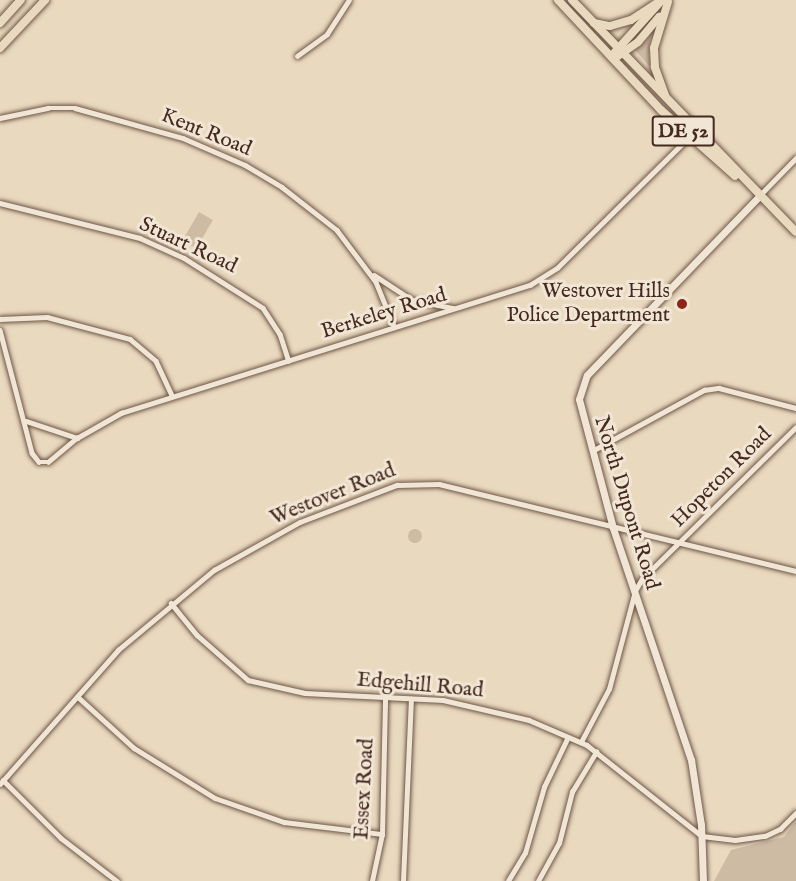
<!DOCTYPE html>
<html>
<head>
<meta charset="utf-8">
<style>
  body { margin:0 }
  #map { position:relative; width:796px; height:881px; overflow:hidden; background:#e9d9bf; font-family:"IM FELL English",serif }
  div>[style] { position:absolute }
  .green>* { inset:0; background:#cdbba4; transform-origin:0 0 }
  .round { border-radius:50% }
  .roads { filter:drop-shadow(0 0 2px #6e5646) drop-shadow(0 0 2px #6e5646) }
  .minor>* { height:4.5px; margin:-2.25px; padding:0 2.25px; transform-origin:2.25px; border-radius:2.25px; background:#f1e6d5 }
  .secondary>* { height:7px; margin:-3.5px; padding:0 3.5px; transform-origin:3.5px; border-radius:3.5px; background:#f1e6d5 }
  .primary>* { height:8px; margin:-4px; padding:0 4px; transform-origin:4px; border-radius:4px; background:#e9d9bf }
  .trunk>* { height:8px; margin:-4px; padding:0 4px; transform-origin:4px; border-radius:4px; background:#e9d9bf }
  .dots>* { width:16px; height:16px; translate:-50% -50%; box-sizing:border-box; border:3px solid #f1e6d5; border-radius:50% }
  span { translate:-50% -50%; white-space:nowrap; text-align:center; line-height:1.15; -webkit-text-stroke:6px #f1e6d5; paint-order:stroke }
  .shield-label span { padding:2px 4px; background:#f1e6d5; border:2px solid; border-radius:4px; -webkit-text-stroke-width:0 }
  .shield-label { font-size:20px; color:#452a1e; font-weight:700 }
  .street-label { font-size:21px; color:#452a1e }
  .poi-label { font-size:21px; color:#452a1e }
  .right { translate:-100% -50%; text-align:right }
</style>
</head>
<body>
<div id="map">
  <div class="green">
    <i style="clip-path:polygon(650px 37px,649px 54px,650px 67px,635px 50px)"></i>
    <i style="left:199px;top:212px;width:16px;height:33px;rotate:30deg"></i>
    <i class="round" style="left:408px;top:529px;width:14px;height:14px"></i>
    <i style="clip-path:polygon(796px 821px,796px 881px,714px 881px,731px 850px,784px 837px)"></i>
  </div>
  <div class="roads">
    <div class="minor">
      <i style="left:297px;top:56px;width:37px;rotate:-36deg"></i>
      <i style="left:327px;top:34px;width:40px;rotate:-57.1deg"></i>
      <i style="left:0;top:118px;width:49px;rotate:-11.8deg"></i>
      <i style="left:48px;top:108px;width:27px"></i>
      <i style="left:75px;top:108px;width:112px;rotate:15.5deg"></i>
      <i style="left:183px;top:138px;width:68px;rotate:23.5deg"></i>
      <i style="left:245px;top:165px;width:43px;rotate:30.7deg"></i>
      <i style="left:282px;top:187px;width:70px;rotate:38deg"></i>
      <i style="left:337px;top:230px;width:65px;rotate:53.1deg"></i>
      <i style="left:376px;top:282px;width:48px;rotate:67.8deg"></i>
      <i style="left:759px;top:196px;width:53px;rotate:-45.8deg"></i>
      <i style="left:0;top:203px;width:144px;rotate:14deg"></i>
      <i style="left:140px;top:238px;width:48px;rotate:24.4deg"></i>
      <i style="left:184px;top:258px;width:93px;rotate:32.3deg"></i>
      <i style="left:263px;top:308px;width:31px;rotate:57deg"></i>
      <i style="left:280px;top:334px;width:28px;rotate:72deg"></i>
      <i style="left:374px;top:275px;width:45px;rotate:33.3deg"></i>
      <i style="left:412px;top:300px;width:42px;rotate:11deg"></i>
      <i style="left:0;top:319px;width:47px;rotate:-2.4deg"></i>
      <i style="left:47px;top:317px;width:86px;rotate:14.8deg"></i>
      <i style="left:130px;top:339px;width:34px;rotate:40deg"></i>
      <i style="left:156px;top:361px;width:38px;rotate:65deg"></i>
      <i style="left:0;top:330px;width:127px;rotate:75.4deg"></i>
      <i style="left:32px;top:453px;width:11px;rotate:52deg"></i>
      <i style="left:39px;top:462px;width:9px"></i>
      <i style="left:48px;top:462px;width:38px;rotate:-40deg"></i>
      <i style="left:77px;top:438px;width:51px;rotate:-29.6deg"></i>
      <i style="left:121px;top:413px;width:429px;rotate:-17.4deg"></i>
      <i style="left:530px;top:285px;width:32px;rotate:-32deg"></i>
      <i style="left:557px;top:268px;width:199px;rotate:-44.8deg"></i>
      <i style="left:26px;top:421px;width:54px;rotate:18.4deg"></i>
      <i style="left:592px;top:451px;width:128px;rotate:-28.6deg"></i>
      <i style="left:704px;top:390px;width:15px;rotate:-8deg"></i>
      <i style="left:719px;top:388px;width:80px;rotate:14.6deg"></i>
      <i style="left:171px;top:603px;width:41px;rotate:50.9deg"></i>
      <i style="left:197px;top:635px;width:68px;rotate:41.4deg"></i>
      <i style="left:248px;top:680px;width:58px;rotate:12.8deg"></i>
      <i style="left:305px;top:693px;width:138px;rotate:2.9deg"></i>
      <i style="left:443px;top:700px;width:88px;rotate:13.1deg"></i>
      <i style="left:529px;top:720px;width:63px;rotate:23.3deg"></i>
      <i style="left:587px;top:745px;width:147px;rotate:38.4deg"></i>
      <i style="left:702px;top:836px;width:33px;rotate:7deg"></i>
      <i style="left:735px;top:840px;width:30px;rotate:-8deg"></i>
      <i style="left:765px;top:836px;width:17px;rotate:-25deg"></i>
      <i style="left:780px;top:829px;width:23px;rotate:-45deg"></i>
      <i style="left:78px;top:697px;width:76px;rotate:42.3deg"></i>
      <i style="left:134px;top:748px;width:95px;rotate:31.7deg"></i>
      <i style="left:215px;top:798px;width:73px;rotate:19.2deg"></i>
      <i style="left:284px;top:822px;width:99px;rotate:7deg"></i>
      <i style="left:581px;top:742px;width:60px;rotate:-62.2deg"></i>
      <i style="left:609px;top:689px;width:101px;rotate:-75.1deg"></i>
      <i style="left:635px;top:591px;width:14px;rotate:-60deg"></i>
      <i style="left:642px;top:579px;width:216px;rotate:-44.6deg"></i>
      <i style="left:3px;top:780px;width:82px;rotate:45deg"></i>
      <i style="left:61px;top:838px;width:71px;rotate:37.5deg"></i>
      <i style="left:0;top:784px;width:179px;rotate:-48.6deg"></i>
      <i style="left:118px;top:650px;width:125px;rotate:-39.8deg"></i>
      <i style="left:214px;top:570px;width:98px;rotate:-29.2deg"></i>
      <i style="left:300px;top:522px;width:104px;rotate:-20.9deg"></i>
      <i style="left:397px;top:485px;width:42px;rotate:-1.4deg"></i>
      <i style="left:439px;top:484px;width:367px;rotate:13.7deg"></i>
      <i style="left:372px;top:881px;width:48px;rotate:-78deg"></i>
      <i style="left:382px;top:834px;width:136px;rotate:-88.7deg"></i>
      <i style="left:403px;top:881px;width:182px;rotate:-87.5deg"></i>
      <i style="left:508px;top:881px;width:33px;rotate:-59deg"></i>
      <i style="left:525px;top:853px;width:69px;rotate:-73.9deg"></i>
      <i style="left:544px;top:787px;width:55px;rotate:-64.4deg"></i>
      <i style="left:538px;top:881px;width:43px;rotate:-61.1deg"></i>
      <i style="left:559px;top:843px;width:53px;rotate:-75.7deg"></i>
      <i style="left:572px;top:792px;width:47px;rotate:-59deg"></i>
    </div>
    <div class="secondary">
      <i style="left:703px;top:881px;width:56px;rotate:-92deg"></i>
      <i style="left:701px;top:825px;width:66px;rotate:-98.7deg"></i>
      <i style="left:691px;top:760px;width:245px;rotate:-108.6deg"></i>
      <i style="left:613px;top:528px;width:133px;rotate:-104.8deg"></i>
      <i style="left:579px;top:399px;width:25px;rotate:-72deg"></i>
      <i style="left:587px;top:375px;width:248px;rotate:-46.1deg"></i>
    </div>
    <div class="primary">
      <i style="left:558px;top:0;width:151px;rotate:46.9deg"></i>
      <i style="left:661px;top:110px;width:99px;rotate:41.7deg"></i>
      <i style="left:572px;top:0;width:322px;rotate:46deg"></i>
      <i style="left:594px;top:23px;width:16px;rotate:11deg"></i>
      <i style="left:610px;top:26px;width:22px;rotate:-16deg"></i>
      <i style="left:631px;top:20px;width:31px;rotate:-33deg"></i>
      <i style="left:615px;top:52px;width:70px;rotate:-47.9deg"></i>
      <i style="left:618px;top:56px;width:24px;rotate:-35deg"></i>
      <i style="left:638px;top:42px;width:33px;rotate:-50deg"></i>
      <i style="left:665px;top:95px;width:30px;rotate:-110deg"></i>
      <i style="left:655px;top:67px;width:19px;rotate:-93deg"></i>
      <i style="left:654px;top:48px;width:48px;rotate:-73.1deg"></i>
    </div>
    <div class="trunk">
      <i style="left:0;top:23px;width:31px;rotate:-48deg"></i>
      <i style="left:0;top:48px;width:66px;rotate:-46.8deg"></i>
    </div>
  </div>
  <div class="dots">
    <i style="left:682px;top:304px;background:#8f2418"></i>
  </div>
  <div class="shield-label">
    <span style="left:683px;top:131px">DE 52</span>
  </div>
  <div class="street-label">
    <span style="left:206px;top:133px;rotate:22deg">Kent Road</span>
    <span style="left:188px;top:246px;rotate:25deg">Stuart Road</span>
    <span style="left:384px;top:314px;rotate:-17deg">Berkeley Road</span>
    <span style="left:722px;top:478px;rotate:-45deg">Hopeton Road</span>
    <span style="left:333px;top:495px;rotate:-22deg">Westover Road</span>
    <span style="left:626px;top:503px;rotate:73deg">North Dupont Road</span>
    <span style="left:420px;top:686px;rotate:5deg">Edgehill Road</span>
    <span style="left:365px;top:789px;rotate:-87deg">Essex Road</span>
  </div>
  <div class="poi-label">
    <span class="right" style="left:670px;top:304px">Westover Hills<br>Police Department</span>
  </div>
</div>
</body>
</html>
